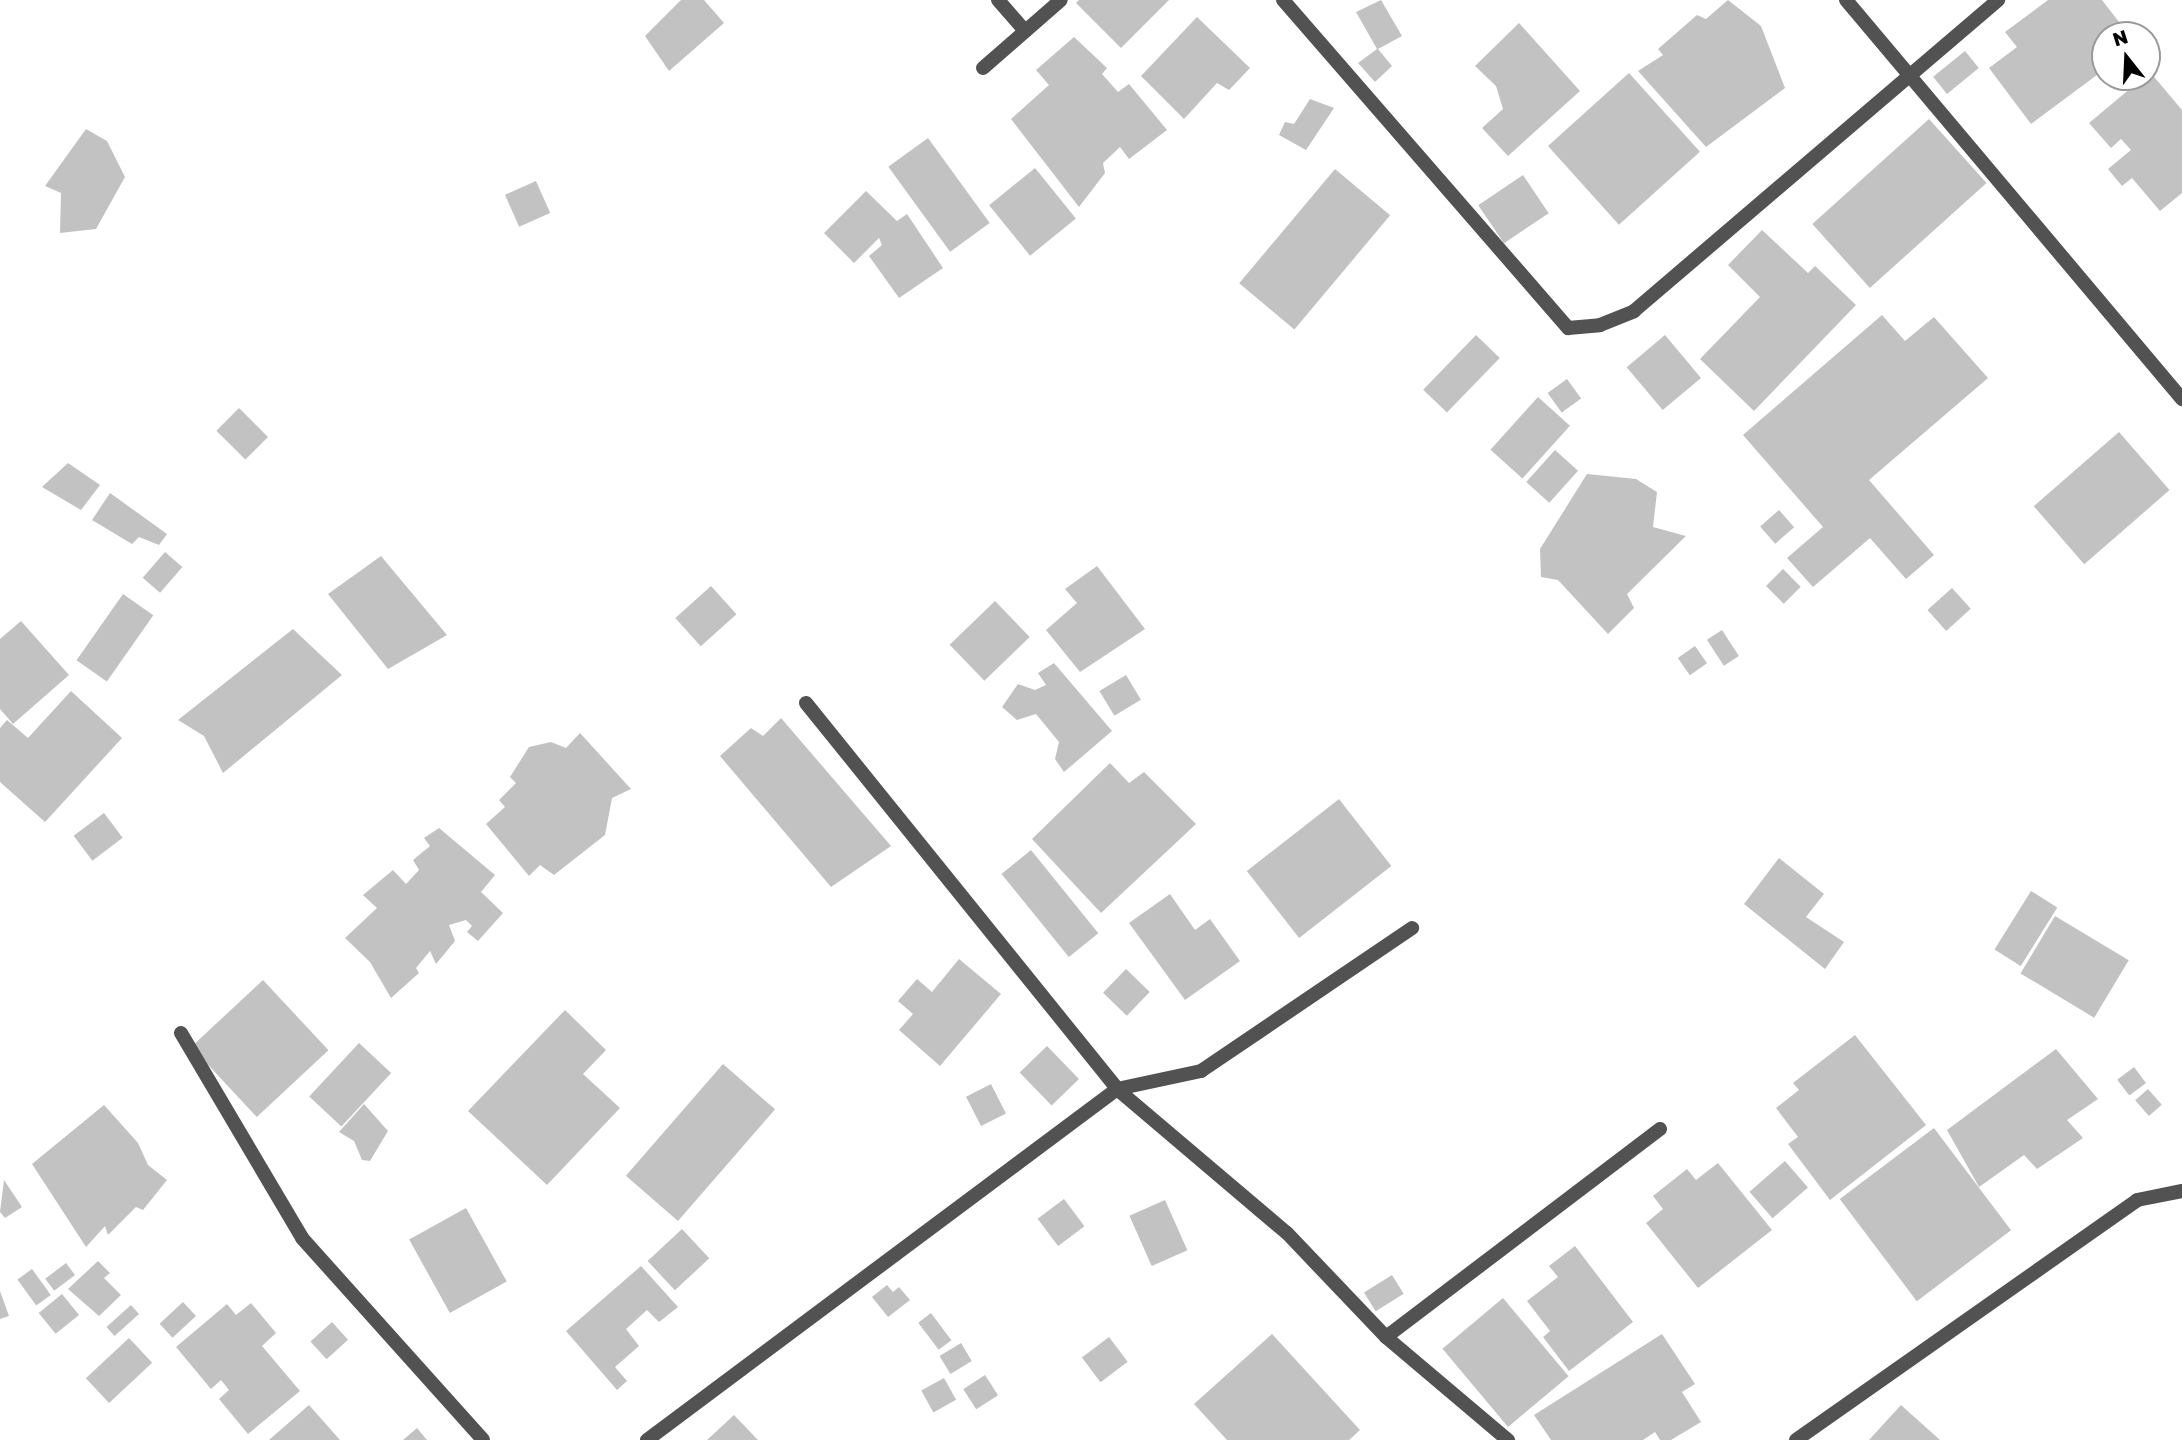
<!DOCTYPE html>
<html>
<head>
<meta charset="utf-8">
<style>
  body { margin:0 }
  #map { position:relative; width:2182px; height:1440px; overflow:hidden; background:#fff; font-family:"Golos Text",sans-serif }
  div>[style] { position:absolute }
  .building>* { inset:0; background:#c2c2c2; transform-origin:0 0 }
  .street>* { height:14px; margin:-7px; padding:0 7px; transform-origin:7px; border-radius:7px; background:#525252 }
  span { translate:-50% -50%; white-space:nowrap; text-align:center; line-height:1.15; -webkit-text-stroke:5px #fff; paint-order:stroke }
  .north { position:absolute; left:2091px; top:21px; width:70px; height:70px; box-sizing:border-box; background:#fff; border:2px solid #999; border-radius:50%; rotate:342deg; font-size:19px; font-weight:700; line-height:28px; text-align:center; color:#000 }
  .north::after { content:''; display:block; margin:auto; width:24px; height:32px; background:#000; clip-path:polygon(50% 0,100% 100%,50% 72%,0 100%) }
</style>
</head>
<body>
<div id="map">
  <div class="building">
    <i style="clip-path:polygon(681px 0,704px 0,724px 23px,669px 71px,645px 36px)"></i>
    <i style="clip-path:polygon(1079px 0,1169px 0,1121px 48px,1076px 3px)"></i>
    <i style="clip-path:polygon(1381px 0,1402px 36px,1378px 49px,1392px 66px,1375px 82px,1358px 63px,1377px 49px,1356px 12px)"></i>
    <i style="clip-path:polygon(1728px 0,1761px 26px,1785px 88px,1706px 147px,1638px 71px,1663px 55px,1658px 49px,1697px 15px,1706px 19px)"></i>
    <i style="clip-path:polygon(2048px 0,2102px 0,2129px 35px,2105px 35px,2105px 69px,2031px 124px,1989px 68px,2017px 47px,2005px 32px)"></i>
    <i style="clip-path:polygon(1197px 17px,1250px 68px,1229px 90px,1217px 83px,1184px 119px,1141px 76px)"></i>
    <i style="clip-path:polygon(1519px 23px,1580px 91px,1508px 156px,1482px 128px,1503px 109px,1496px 86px,1475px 66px)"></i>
    <i style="clip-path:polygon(1074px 37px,1107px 68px,1102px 74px,1118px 92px,1129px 84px,1167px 130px,1129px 159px,1120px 147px,1103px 163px,1105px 173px,1079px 207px,1011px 119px,1049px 85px,1036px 70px)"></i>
    <i style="left:1965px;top:51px;width:22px;height:41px;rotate:51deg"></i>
    <i style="clip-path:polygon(2150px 72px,2182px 110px,2182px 193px,2160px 211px,2132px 178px,2122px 186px,2108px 169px,2131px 150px,2121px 139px,2111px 148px,2089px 123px)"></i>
    <i style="left:1629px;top:73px;width:106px;height:109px;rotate:48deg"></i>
    <i style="clip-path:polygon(1310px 99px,1334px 108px,1306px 150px,1279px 135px,1285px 122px,1294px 124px)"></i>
    <i style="left:1929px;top:119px;width:86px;height:157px;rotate:48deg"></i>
    <i style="clip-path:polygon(86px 129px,107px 141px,125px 177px,96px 229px,60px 233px,61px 193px,45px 186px)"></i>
    <i style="left:928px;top:138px;width:105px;height:49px;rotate:54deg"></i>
    <i style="left:1035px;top:168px;width:65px;height:59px;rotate:51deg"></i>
    <i style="left:1335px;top:169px;width:72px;height:149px;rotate:40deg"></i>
    <i style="left:1523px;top:175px;width:46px;height:54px;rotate:56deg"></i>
    <i style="left:536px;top:181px;width:35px;height:34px;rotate:66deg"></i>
    <i style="clip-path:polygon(866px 191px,897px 221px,907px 214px,943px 268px,899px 298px,869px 256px,882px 245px,879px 238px,854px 263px,824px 233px)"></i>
    <i style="clip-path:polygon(1762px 230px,1808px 273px,1815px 266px,1856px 305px,1754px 411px,1700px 359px,1760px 297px,1728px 265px)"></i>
    <i style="clip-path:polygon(1882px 315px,1905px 341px,1934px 317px,1988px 378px,1869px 480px,1934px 555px,1906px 579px,1870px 538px,1813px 587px,1787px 558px,1823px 527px,1743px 435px)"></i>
    <i style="left:1476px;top:335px;width:33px;height:76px;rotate:44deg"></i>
    <i style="left:1665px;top:335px;width:56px;height:50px;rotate:50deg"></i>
    <i style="left:1567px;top:379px;width:24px;height:24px;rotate:54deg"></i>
    <i style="left:1538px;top:397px;width:43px;height:71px;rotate:42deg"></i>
    <i style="left:239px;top:408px;width:41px;height:32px;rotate:45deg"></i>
    <i style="left:2119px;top:432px;width:77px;height:113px;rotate:49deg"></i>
    <i style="left:1555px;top:450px;width:31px;height:43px;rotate:42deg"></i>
    <i style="clip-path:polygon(68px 463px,100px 485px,81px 510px,42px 487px)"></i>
    <i style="clip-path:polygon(1587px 474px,1636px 479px,1657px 492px,1653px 527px,1686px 536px,1627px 594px,1634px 608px,1608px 634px,1558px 580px,1541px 577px,1540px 549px)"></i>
    <i style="clip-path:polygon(110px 493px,167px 534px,159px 545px,139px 537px,132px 544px,92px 520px)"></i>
    <i style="left:1779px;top:510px;width:23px;height:25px;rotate:49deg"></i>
    <i style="left:165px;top:552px;width:23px;height:34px;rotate:41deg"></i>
    <i style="clip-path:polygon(381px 556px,447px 635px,388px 669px,328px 594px)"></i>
    <i style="clip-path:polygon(1097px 566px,1145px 629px,1080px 672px,1046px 630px,1077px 603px,1065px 589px)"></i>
    <i style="left:1783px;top:569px;width:25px;height:24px;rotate:45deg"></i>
    <i style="left:711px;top:586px;width:38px;height:48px;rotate:48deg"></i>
    <i style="left:1952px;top:588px;width:28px;height:33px;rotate:48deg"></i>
    <i style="left:123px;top:594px;width:37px;height:81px;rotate:35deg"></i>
    <i style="left:995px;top:601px;width:50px;height:63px;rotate:46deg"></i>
    <i style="clip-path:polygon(21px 621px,69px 675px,13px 724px,0 709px,0 639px)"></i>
    <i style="clip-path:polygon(293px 629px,342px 675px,223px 773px,204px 736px,178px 720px)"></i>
    <i style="left:1722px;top:630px;width:31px;height:18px;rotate:57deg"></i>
    <i style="left:1695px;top:646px;width:21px;height:21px;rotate:55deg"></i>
    <i style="clip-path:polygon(1054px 663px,1112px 731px,1064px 772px,1055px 759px,1059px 742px,1036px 714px,1017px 720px,1002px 707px,1018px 684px,1035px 690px,1046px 685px,1038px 673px)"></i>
    <i style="left:1126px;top:675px;width:29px;height:31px;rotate:59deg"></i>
    <i style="clip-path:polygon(71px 691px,122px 738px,45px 822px,0 782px,0 728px,7px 720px,28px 738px)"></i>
    <i style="clip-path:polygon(781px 718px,891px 846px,831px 887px,720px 756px,751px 728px,763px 736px)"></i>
    <i style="clip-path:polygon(580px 733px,631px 789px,612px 798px,605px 835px,554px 875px,540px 865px,529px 876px,486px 824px,505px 807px,499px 800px,516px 783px,510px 777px,529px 747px,551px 742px,566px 748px)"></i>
    <i style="clip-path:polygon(1110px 763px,1129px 783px,1144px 772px,1196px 824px,1101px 913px,1032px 839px)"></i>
    <i style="left:1339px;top:799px;width:85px;height:117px;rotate:52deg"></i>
    <i style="left:104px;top:813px;width:31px;height:38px;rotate:53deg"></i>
    <i style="clip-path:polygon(439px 828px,495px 875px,481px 892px,503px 913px,478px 941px,467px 932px,472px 926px,466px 920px,449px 925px,455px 941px,436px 964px,430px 951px,416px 968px,419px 973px,391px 998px,370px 962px,345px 938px,377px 908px,363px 895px,393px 870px,406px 884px,419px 870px,413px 860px,430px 846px,424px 838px)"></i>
    <i style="left:1031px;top:850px;width:107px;height:38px;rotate:51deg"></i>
    <i style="clip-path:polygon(1779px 858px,1824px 894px,1806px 917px,1844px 942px,1825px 969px,1744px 904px)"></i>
    <i style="left:2031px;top:891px;width:31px;height:69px;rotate:32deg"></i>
    <i style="clip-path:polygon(1170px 894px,1195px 930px,1210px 919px,1240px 961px,1185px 1000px,1129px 923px)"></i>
    <i style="left:2055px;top:916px;width:86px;height:67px;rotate:31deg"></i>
    <i style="clip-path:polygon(959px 959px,1001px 994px,940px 1066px,899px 1030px,913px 1014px,898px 1001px,917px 979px,932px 992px)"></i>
    <i style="left:1126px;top:969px;width:33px;height:33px;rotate:44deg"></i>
    <i style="left:263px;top:980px;width:96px;height:98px;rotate:47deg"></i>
    <i style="clip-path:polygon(565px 1010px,606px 1050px,583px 1074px,620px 1108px,547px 1185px,468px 1111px)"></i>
    <i style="clip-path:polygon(1855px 1035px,1926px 1125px,1830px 1200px,1788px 1144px,1798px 1137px,1776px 1108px,1799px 1090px,1793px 1083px)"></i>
    <i style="left:359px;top:1043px;width:44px;height:73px;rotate:43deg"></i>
    <i style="left:1047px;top:1046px;width:46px;height:38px;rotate:46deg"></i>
    <i style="clip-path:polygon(2056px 1049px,2098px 1099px,2067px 1120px,2083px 1138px,2037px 1169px,2024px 1155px,1979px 1187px,1947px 1130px)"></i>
    <i style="left:723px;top:1064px;width:69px;height:148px;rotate:41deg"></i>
    <i style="left:2134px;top:1067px;width:20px;height:21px;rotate:53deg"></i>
    <i style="left:991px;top:1084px;width:33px;height:28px;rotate:63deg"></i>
    <i style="left:2148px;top:1089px;width:21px;height:17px;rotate:49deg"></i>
    <i style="clip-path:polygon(364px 1104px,388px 1131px,370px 1161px,362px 1160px,354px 1141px,339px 1132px)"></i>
    <i style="clip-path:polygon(104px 1105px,138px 1143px,148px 1165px,167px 1180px,143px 1210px,136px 1207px,108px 1235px,105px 1226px,86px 1247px,32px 1164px)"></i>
    <i style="left:1934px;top:1128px;width:128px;height:118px;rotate:53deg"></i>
    <i style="left:1785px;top:1161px;width:35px;height:47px;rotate:49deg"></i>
    <i style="clip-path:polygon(1718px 1163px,1772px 1230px,1698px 1288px,1646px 1223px,1663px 1209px,1653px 1196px,1687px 1169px,1696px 1180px)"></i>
    <i style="clip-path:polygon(4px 1180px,22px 1207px,5px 1218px,0 1212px)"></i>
    <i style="left:1064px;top:1199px;width:34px;height:33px;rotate:53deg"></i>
    <i style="left:1165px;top:1200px;width:55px;height:39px;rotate:66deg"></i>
    <i style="left:466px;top:1208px;width:84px;height:65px;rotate:61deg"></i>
    <i style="left:682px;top:1229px;width:40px;height:47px;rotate:47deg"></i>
    <i style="clip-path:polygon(1575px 1246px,1633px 1322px,1569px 1371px,1543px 1337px,1550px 1331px,1527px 1301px,1558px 1277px,1549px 1266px)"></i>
    <i style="clip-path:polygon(98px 1261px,110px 1273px,104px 1278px,121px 1295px,99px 1316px,68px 1289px)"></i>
    <i style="left:66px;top:1263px;width:15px;height:26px;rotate:53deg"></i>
    <i style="clip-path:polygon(641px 1266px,678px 1307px,659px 1322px,647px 1310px,626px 1329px,639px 1346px,615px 1367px,627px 1381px,617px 1390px,566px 1331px)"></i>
    <i style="left:32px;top:1269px;width:32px;height:18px;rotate:54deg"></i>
    <i style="left:1392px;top:1275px;width:22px;height:33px;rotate:58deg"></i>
    <i style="clip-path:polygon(887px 1285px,893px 1292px,899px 1287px,910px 1300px,888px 1317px,872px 1297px)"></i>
    <i style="clip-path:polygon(0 1291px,9px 1316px,0 1319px)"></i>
    <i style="left:62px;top:1294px;width:27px;height:30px;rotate:51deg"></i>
    <i style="left:1503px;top:1298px;width:102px;height:79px;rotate:50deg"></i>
    <i style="left:183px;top:1302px;width:19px;height:32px;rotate:47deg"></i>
    <i style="clip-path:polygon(251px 1303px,276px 1333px,262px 1346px,300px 1391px,248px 1434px,219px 1399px,229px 1390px,221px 1380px,211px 1389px,176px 1347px,227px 1304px,236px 1315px)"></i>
    <i style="left:131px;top:1305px;width:12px;height:33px;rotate:48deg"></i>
    <i style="left:931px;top:1313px;width:34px;height:16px;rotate:53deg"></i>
    <i style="left:332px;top:1322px;width:24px;height:29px;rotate:48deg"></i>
    <i style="clip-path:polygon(1272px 1334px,1360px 1430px,1349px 1440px,1227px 1440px,1194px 1404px)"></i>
    <i style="clip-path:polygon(1662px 1334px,1695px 1384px,1682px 1392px,1701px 1422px,1671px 1440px,1660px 1440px,1655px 1432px,1643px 1440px,1551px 1440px,1534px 1415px)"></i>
    <i style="left:1109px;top:1337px;width:31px;height:34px;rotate:53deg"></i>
    <i style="left:129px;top:1338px;width:34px;height:59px;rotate:47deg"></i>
    <i style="left:961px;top:1343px;width:21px;height:25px;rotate:59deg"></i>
    <i style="left:985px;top:1375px;width:24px;height:26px;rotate:57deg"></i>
    <i style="left:944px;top:1378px;width:25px;height:26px;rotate:61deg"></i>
    <i style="clip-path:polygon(309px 1405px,340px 1440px,269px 1440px)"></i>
    <i style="clip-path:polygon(1901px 1405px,1940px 1440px,1869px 1440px)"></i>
    <i style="clip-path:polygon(734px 1415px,758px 1440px,707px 1440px)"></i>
    <i style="clip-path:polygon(417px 1428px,427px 1440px,403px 1440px)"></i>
  </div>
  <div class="street">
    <i style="left:998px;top:0;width:41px;rotate:48.9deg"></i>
    <i style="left:1283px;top:0;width:435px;rotate:49deg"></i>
    <i style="left:1568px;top:328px;width:32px;rotate:-5deg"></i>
    <i style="left:1600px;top:325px;width:37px;rotate:-22deg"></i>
    <i style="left:1634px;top:311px;width:479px;rotate:-40.5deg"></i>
    <i style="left:1846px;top:0;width:522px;rotate:49.9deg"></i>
    <i style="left:983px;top:68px;width:103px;rotate:-41.1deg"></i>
    <i style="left:806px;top:703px;width:496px;rotate:51.1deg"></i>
    <i style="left:1117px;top:1089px;width:223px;rotate:40.3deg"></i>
    <i style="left:1287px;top:1233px;width:144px;rotate:46.4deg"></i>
    <i style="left:1386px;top:1337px;width:160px;rotate:40.2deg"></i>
    <i style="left:181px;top:1033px;width:238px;rotate:59.4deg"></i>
    <i style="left:302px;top:1238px;width:271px;rotate:48.1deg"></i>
    <i style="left:1386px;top:1337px;width:344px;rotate:-37.2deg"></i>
    <i style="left:647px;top:1440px;width:587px;rotate:-36.75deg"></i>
    <i style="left:1117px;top:1089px;width:86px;rotate:-12.1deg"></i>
    <i style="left:1201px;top:1071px;width:255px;rotate:-34.1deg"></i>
    <i style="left:1796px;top:1440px;width:417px;rotate:-35.1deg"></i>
    <i style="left:2137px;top:1200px;width:46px;rotate:-11.3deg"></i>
  </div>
  <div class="north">N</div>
</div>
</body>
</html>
